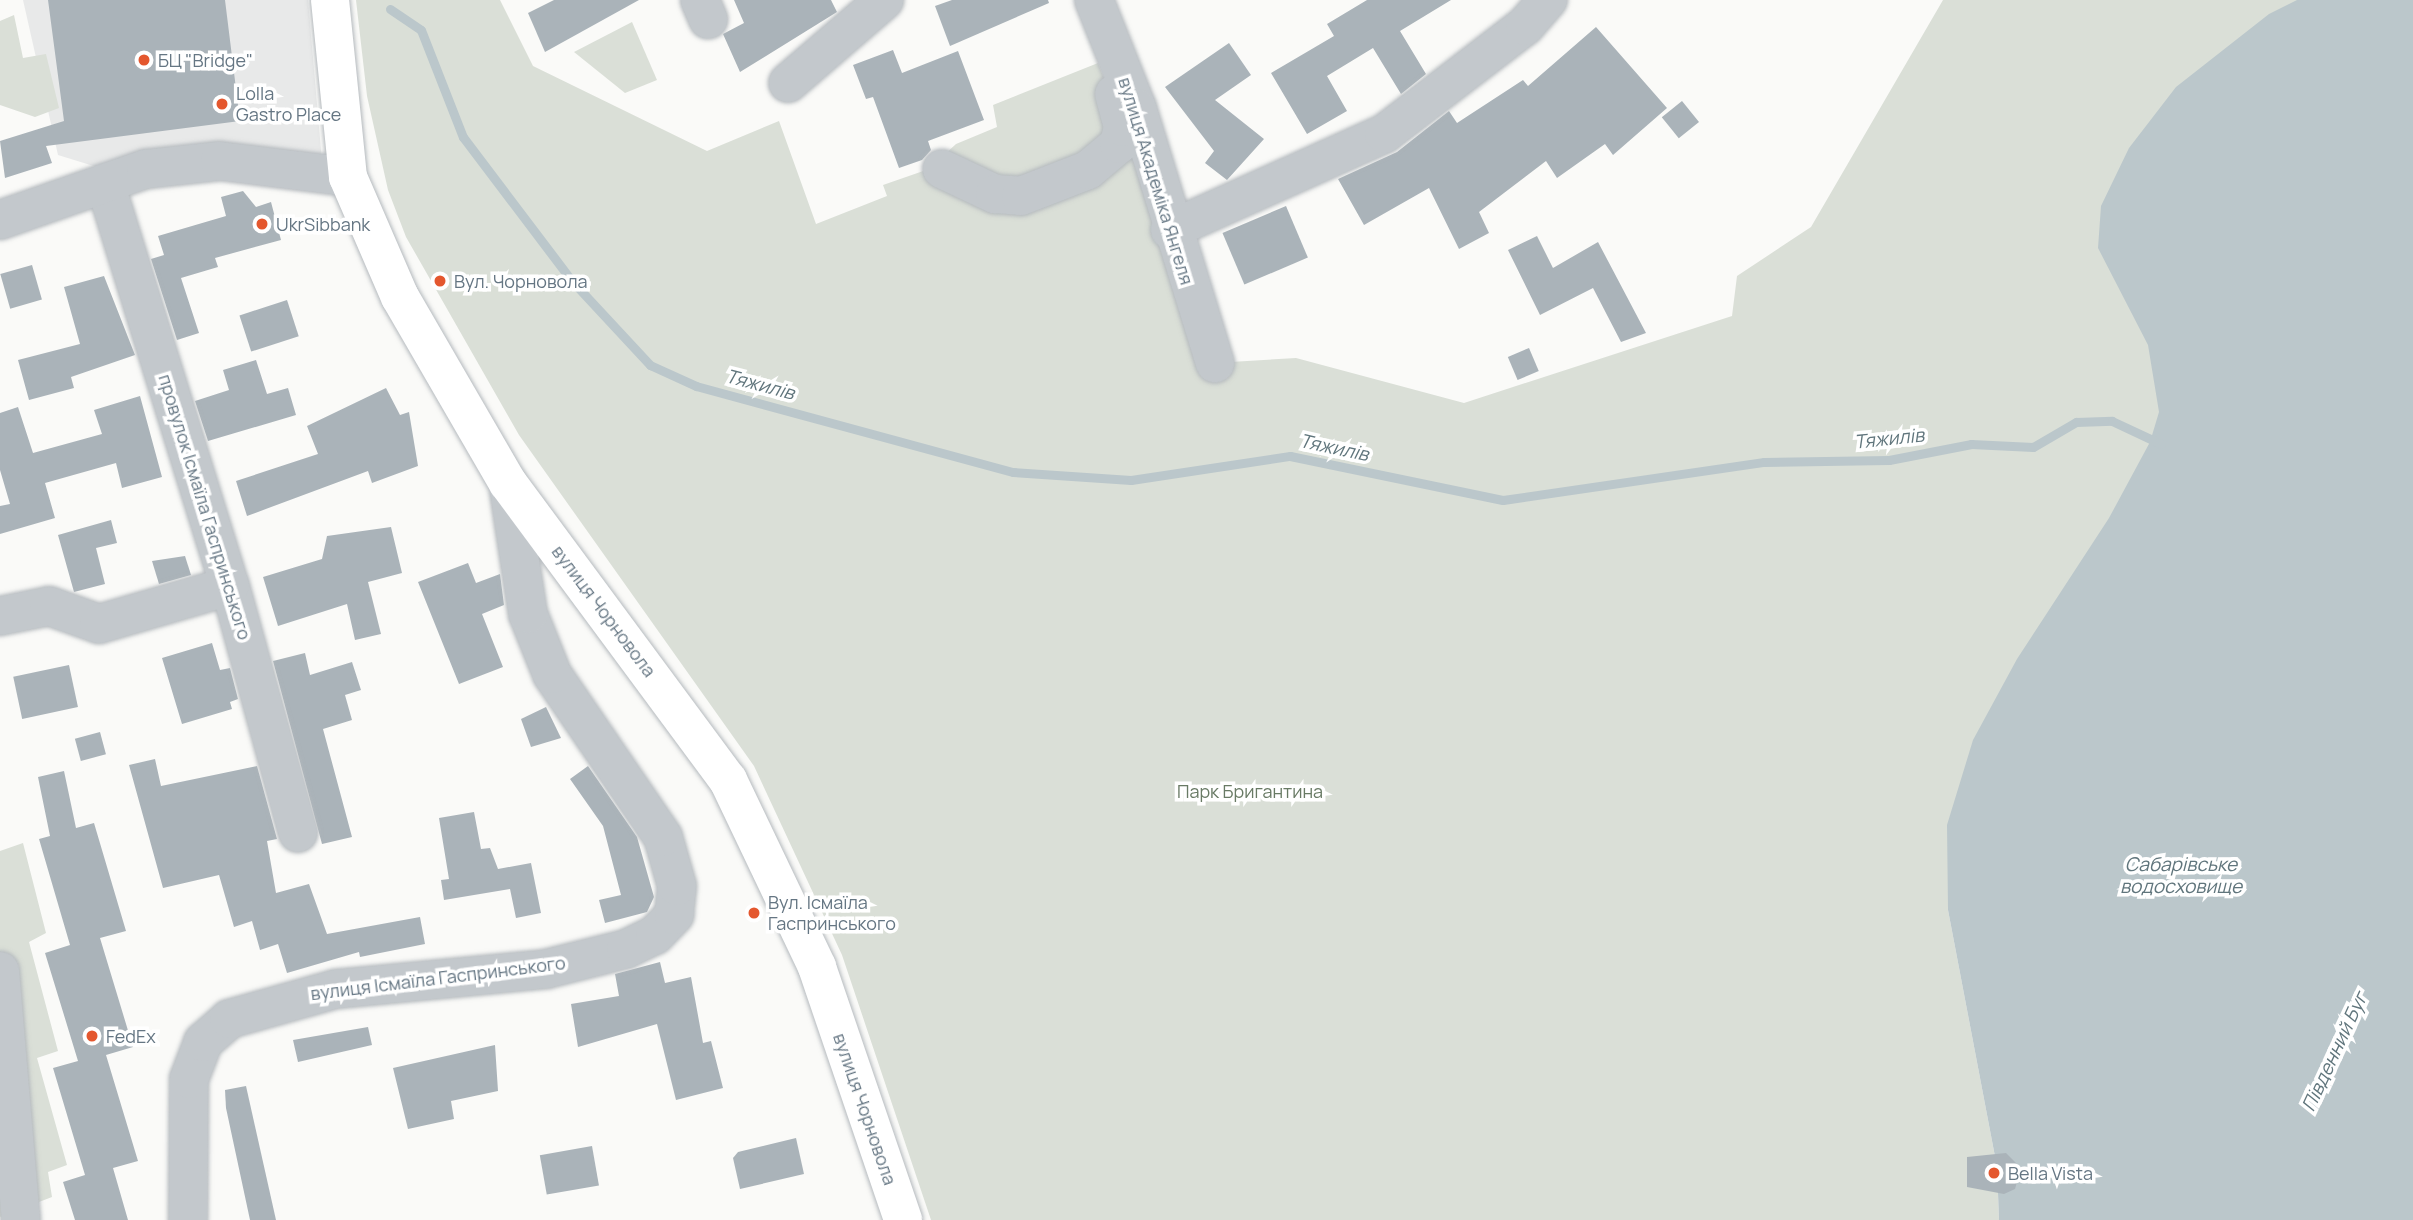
<!DOCTYPE html>
<html>
<head>
<meta charset="utf-8">
<style>
  body { margin:0 }
  #map { position:relative; width:2413px; height:1220px; overflow:hidden; background:#fafaf8; font-family:Manrope,sans-serif }
  div>[style] { position:absolute }
  .built>* { inset:0; background:#e8e9e9 }
  .green>* { inset:0; background:#dadfd7 }
  .water>* { inset:0; background:#bbc7cb }
  .stream>* { height:9px; margin:-4.5px; padding:0 4.5px; transform-origin:4.5px; border-radius:4.5px; background:#bbc7cb }
  .building>* { inset:0; background:#aab3b9; transform-origin:0 0 }
  .roads { filter:drop-shadow(0 0 2px #b5babe) drop-shadow(0 0 2px #b5babe) }
  .minor>* { height:38px; margin:-19px; padding:0 19px; transform-origin:19px; border-radius:19px; background:#c3c8cc }
  .major>* { height:38px; margin:-19px; padding:0 19px; transform-origin:19px; border-radius:19px; background:#fff }
  .dots>* { width:19px; height:19px; translate:-50% -50%; box-sizing:border-box; border:4px solid #fff; border-radius:50% }
  span { translate:-50% -50%; white-space:nowrap; text-align:center; line-height:1.15; -webkit-text-stroke:7px #fff; paint-order:stroke }
  .poi-label { font-size:18px; color:#657683 }
  .left { translate:0 -50%; text-align:left }
  .street-label { font-size:18px; color:#657683 }
  .park-label { font-size:18px; color:#687a64 }
  .water-label { font-size:19px; color:#60757c; font-style:italic }
</style>
</head>
<body>
<div id="map">
  <div class="built">
    <i style="clip-path:polygon(23px 0,308px 0,322px 162px,100px 168px,58px 155px)"></i>
  </div>
  <div class="green">
    <i style="clip-path:polygon(356px 0,500px 0,533px 66px,707px 151px,779px 121px,816px 224px,887px 196px,883px 185px,929px 169px,956px 144px,997px 127px,993px 105px,1098px 63px,1214px 363px,1296px 358px,1464px 403px,1732px 316px,1737px 276px,1811px 227px,1943px 0,2413px 0,2413px 9px,2210px 426px,1948px 910px,1997px 1167px,1999px 1220px,931px 1220px,842px 955px,754px 766px,519px 435px,406px 237px,388px 190px,367px 96px)"></i>
    <i style="clip-path:polygon(14px 15px,23px 58px,46px 54px,59px 108px,35px 117px,0 105px,0 21px)"></i>
    <i style="clip-path:polygon(632px 22px,657px 80px,625px 93px,574px 52px)"></i>
    <i style="clip-path:polygon(23px 843px,46px 933px,29px 942px,58px 1051px,37px 1058px,67px 1165px,48px 1172px,52px 1197px,0 1217px,0 851px)"></i>
  </div>
  <div class="water">
    <i style="clip-path:polygon(2413px 0,2413px 1220px,1999px 1220px,1997px 1167px,1948px 910px,1947px 825px,1973px 740px,2017px 659px,2109px 518px,2150px 442px,2159px 412px,2148px 345px,2098px 248px,2101px 206px,2129px 148px,2176px 87px,2269px 14px,2297px 0)"></i>
  </div>
  <div class="stream">
    <i style="left:390px;top:9px;width:37px;rotate:34deg"></i>
    <i style="left:421px;top:30px;width:115px;rotate:68.6deg"></i>
    <i style="left:463px;top:137px;width:181px;rotate:52.9deg"></i>
    <i style="left:572px;top:281px;width:115px;rotate:47.1deg"></i>
    <i style="left:650px;top:365px;width:51px;rotate:24.5deg"></i>
    <i style="left:696px;top:386px;width:328px;rotate:15.2deg"></i>
    <i style="left:1013px;top:472px;width:118px;rotate:3.9deg"></i>
    <i style="left:1131px;top:480px;width:161px;rotate:-8.6deg"></i>
    <i style="left:1290px;top:456px;width:217px;rotate:11.7deg"></i>
    <i style="left:1503px;top:500px;width:264px;rotate:-8.3deg"></i>
    <i style="left:1764px;top:462px;width:125px;rotate:-0.9deg"></i>
    <i style="left:1889px;top:460px;width:84px;rotate:-11deg"></i>
    <i style="left:1971px;top:444px;width:62px;rotate:2.8deg"></i>
    <i style="left:2033px;top:447px;width:50px;rotate:-30.2deg"></i>
    <i style="left:2076px;top:422px;width:36px;rotate:-2deg"></i>
    <i style="left:2112px;top:421px;width:54px;rotate:25.1deg"></i>
  </div>
  <div class="building">
    <i style="clip-path:polygon(48px 0,225px 0,240px 121px,46px 146px,52px 163px,5px 178px,0 141px,64px 121px)"></i>
    <i style="clip-path:polygon(554px 0,639px 0,545px 52px,528px 13px)"></i>
    <i style="clip-path:polygon(734px 0,831px 0,837px 12px,740px 72px,723px 34px,744px 23px)"></i>
    <i style="clip-path:polygon(952px 0,1048px 0,1049px 3px,950px 46px,935px 6px)"></i>
    <i style="clip-path:polygon(1367px 0,1451px 0,1400px 31px,1426px 74px,1401px 94px,1373px 48px,1327px 76px,1347px 111px,1307px 134px,1271px 73px,1334px 36px,1327px 24px)"></i>
    <i style="clip-path:polygon(1596px 27px,1667px 108px,1613px 155px,1605px 144px,1557px 178px,1546px 161px,1479px 212px,1489px 233px,1459px 249px,1429px 188px,1364px 225px,1338px 179px,1397px 152px,1449px 111px,1457px 123px,1523px 80px,1528px 86px)"></i>
    <i style="clip-path:polygon(1229px 43px,1251px 75px,1215px 100px,1264px 139px,1227px 180px,1205px 163px,1214px 151px,1165px 87px)"></i>
    <i style="clip-path:polygon(893px 50px,902px 73px,958px 51px,984px 120px,928px 141px,931px 150px,922px 160px,899px 168px,873px 97px,866px 99px,853px 65px)"></i>
    <i style="left:1682px;top:101px;width:27px;height:26px;rotate:51deg"></i>
    <i style="clip-path:polygon(243px 191px,256px 207px,271px 202px,281px 240px,215px 258px,218px 267px,181px 278px,199px 333px,177px 340px,151px 259px,164px 255px,158px 236px,226px 216px,221px 197px)"></i>
    <i style="left:1286px;top:206px;width:56px;height:69px;rotate:67deg"></i>
    <i style="clip-path:polygon(1537px 236px,1553px 268px,1598px 242px,1646px 333px,1621px 342px,1593px 288px,1540px 315px,1508px 250px)"></i>
    <i style="left:32px;top:265px;width:36px;height:33px;rotate:74deg"></i>
    <i style="clip-path:polygon(104px 276px,135px 355px,71px 377px,74px 388px,29px 400px,18px 360px,80px 344px,64px 287px)"></i>
    <i style="left:287px;top:300px;width:38px;height:50px;rotate:72deg"></i>
    <i style="left:1529px;top:348px;width:25px;height:23px;rotate:67deg"></i>
    <i style="clip-path:polygon(256px 360px,267px 394px,288px 388px,296px 415px,208px 441px,195px 401px,229px 390px,223px 370px)"></i>
    <i style="clip-path:polygon(386px 388px,400px 415px,409px 412px,418px 466px,372px 483px,368px 471px,247px 516px,236px 481px,318px 454px,307px 426px)"></i>
    <i style="clip-path:polygon(140px 396px,162px 477px,122px 488px,116px 463px,45px 483px,55px 518px,0 534px,0 506px,10px 504px,0 470px,0 413px,18px 407px,33px 453px,102px 434px,94px 410px)"></i>
    <i style="clip-path:polygon(111px 520px,117px 543px,96px 548px,105px 584px,74px 592px,58px 535px)"></i>
    <i style="clip-path:polygon(391px 527px,402px 573px,368px 582px,381px 634px,355px 640px,347px 604px,278px 626px,263px 577px,322px 559px,327px 536px)"></i>
    <i style="clip-path:polygon(185px 556px,191px 575px,159px 584px,152px 561px)"></i>
    <i style="clip-path:polygon(468px 563px,476px 583px,500px 574px,504px 605px,482px 614px,503px 667px,459px 684px,418px 582px)"></i>
    <i style="clip-path:polygon(212px 643px,220px 670px,230px 668px,238px 699px,230px 702px,232px 709px,182px 724px,162px 658px)"></i>
    <i style="clip-path:polygon(305px 653px,310px 675px,352px 662px,361px 690px,345px 695px,352px 720px,323px 729px,352px 837px,322px 844px,273px 661px)"></i>
    <i style="left:69px;top:665px;width:43px;height:57px;rotate:78deg"></i>
    <i style="clip-path:polygon(546px 707px,561px 738px,531px 747px,521px 719px)"></i>
    <i style="left:100px;top:732px;width:23px;height:26px;rotate:75deg"></i>
    <i style="clip-path:polygon(155px 759px,161px 786px,257px 766px,277px 839px,267px 841px,276px 893px,309px 884px,327px 934px,420px 917px,425px 944px,360px 957px,359px 952px,287px 973px,278px 944px,260px 950px,252px 921px,234px 927px,219px 875px,163px 888px,129px 765px)"></i>
    <i style="clip-path:polygon(588px 766px,637px 837px,654px 897px,647px 912px,605px 923px,599px 900px,621px 895px,603px 826px,570px 779px)"></i>
    <i style="clip-path:polygon(64px 771px,76px 828px,94px 823px,126px 931px,100px 938px,133px 1047px,106px 1055px,138px 1161px,113px 1168px,128px 1220px,75px 1220px,63px 1182px,85px 1175px,53px 1068px,78px 1061px,45px 953px,70px 945px,39px 839px,50px 836px,38px 777px)"></i>
    <i style="clip-path:polygon(474px 812px,481px 849px,490px 848px,498px 869px,531px 863px,541px 913px,516px 918px,510px 889px,444px 900px,441px 880px,449px 879px,439px 818px)"></i>
    <i style="clip-path:polygon(660px 962px,665px 983px,691px 977px,703px 1043px,711px 1041px,723px 1088px,676px 1100px,657px 1024px,578px 1047px,571px 1004px,619px 996px,615px 974px)"></i>
    <i style="clip-path:polygon(368px 1027px,372px 1045px,298px 1062px,293px 1040px)"></i>
    <i style="clip-path:polygon(495px 1045px,498px 1091px,451px 1101px,454px 1119px,408px 1129px,393px 1068px)"></i>
    <i style="clip-path:polygon(246px 1086px,276px 1220px,250px 1220px,226px 1108px,225px 1090px)"></i>
    <i style="clip-path:polygon(796px 1138px,804px 1174px,740px 1189px,733px 1158px,738px 1152px)"></i>
    <i style="left:592px;top:1146px;width:40px;height:53px;rotate:80deg"></i>
    <i style="clip-path:polygon(2006px 1153px,2021px 1168px,2015px 1189px,2004px 1194px,1967px 1187px,1967px 1157px)"></i>
  </div>
  <div class="roads">
    <div class="minor">
      <i style="left:700px;top:0;width:21px;rotate:67deg"></i>
      <i style="left:1094px;top:0;width:116px;rotate:68.3deg"></i>
      <i style="left:1137px;top:108px;width:267px;rotate:73deg"></i>
      <i style="left:788px;top:83px;width:127px;rotate:-40.8deg"></i>
      <i style="left:942px;top:169px;width:59px;rotate:25.3deg"></i>
      <i style="left:995px;top:194px;width:26px;rotate:4deg"></i>
      <i style="left:1021px;top:196px;width:72px;rotate:-21.2deg"></i>
      <i style="left:1088px;top:170px;width:40px;rotate:-40deg"></i>
      <i style="left:1119px;top:144px;width:17px;rotate:-77deg"></i>
      <i style="left:1123px;top:127px;width:34px;rotate:-105deg"></i>
      <i style="left:105px;top:183px;width:422px;rotate:72.8deg"></i>
      <i style="left:230px;top:586px;width:256px;rotate:74.6deg"></i>
      <i style="left:0;top:220px;width:155px;rotate:-19.3deg"></i>
      <i style="left:146px;top:169px;width:74px;rotate:-6.2deg"></i>
      <i style="left:220px;top:161px;width:129px;rotate:7.1deg"></i>
      <i style="left:1170px;top:230px;width:235px;rotate:-24.2deg"></i>
      <i style="left:1384px;top:134px;width:178px;rotate:-37.5deg"></i>
      <i style="left:1525px;top:26px;width:35px;rotate:-49deg"></i>
      <i style="left:0;top:616px;width:50px;rotate:-11.5deg"></i>
      <i style="left:49px;top:606px;width:53px;rotate:19.8deg"></i>
      <i style="left:99px;top:624px;width:136px;rotate:-16.2deg"></i>
      <i style="left:0;top:971px;width:250px;rotate:85.2deg"></i>
      <i style="left:188px;top:1220px;width:141px;rotate:-89.6deg"></i>
      <i style="left:189px;top:1079px;width:40px;rotate:-69deg"></i>
      <i style="left:203px;top:1042px;width:35px;rotate:-41deg"></i>
      <i style="left:229px;top:1019px;width:111px;rotate:-15.7deg"></i>
      <i style="left:336px;top:989px;width:211px;rotate:-5.4deg"></i>
      <i style="left:546px;top:969px;width:82px;rotate:-14deg"></i>
      <i style="left:626px;top:949px;width:32px;rotate:-26deg"></i>
      <i style="left:655px;top:935px;width:28px;rotate:-46deg"></i>
      <i style="left:674px;top:915px;width:29px;rotate:-84deg"></i>
      <i style="left:677px;top:886px;width:51px;rotate:-105.9deg"></i>
      <i style="left:663px;top:837px;width:197px;rotate:-124.3deg"></i>
      <i style="left:552px;top:674px;width:65px;rotate:-111.8deg"></i>
      <i style="left:528px;top:614px;width:133px;rotate:-98.7deg"></i>
    </div>
    <div class="major">
      <i style="left:330px;top:0;width:178px;rotate:84.2deg"></i>
      <i style="left:348px;top:177px;width:131px;rotate:66.6deg"></i>
      <i style="left:400px;top:297px;width:215px;rotate:59.9deg"></i>
      <i style="left:508px;top:483px;width:370px;rotate:53.5deg"></i>
      <i style="left:728px;top:780px;width:207px;rotate:64.5deg"></i>
      <i style="left:817px;top:967px;width:267px;rotate:71.2deg"></i>
    </div>
  </div>
  <div class="dots">
    <i style="left:144px;top:60px;background:#e4572e"></i>
    <i style="left:222px;top:104px;background:#e4572e"></i>
    <i style="left:262px;top:224px;background:#e4572e"></i>
    <i style="left:440px;top:281px;background:#e4572e"></i>
    <i style="left:754px;top:913px;background:#e4572e"></i>
    <i style="left:92px;top:1036px;background:#e4572e"></i>
    <i style="left:1994px;top:1173px;background:#e4572e"></i>
  </div>
  <div class="poi-label">
    <span class="left" style="left:158px;top:60px">БЦ "Bridge"</span>
    <span class="left" style="left:236px;top:104px">Lolla<br>Gastro Place</span>
    <span class="left" style="left:276px;top:224px">UkrSibbank</span>
    <span class="left" style="left:454px;top:281px">Вул. Чорновола</span>
    <span class="left" style="left:768px;top:913px">Вул. Ісмаїла<br>Гаспринського</span>
    <span class="left" style="left:106px;top:1036px">FedEx</span>
    <span class="left" style="left:2008px;top:1173px">Bella Vista</span>
  </div>
  <div class="street-label">
    <span style="left:1156px;top:181px;rotate:73deg">вулиця Академіка Янгеля</span>
    <span style="left:205px;top:507px;rotate:73deg">провулок Ісмаїла Гаспринського</span>
    <span style="left:604px;top:611px;rotate:53deg">вулиця Чорновола</span>
    <span style="left:438px;top:978px;rotate:-7deg">вулиця Ісмаїла Гаспринського</span>
    <span style="left:865px;top:1109px;rotate:71deg">вулиця Чорновола</span>
  </div>
  <div class="park-label">
    <span style="left:1250px;top:791px">Парк Бригантина</span>
  </div>
  <div class="water-label">
    <span style="left:760px;top:385px;rotate:15deg">Тяжилів</span>
    <span style="left:1889px;top:439px;rotate:-6deg">Тяжилів</span>
    <span style="left:1334px;top:448px;rotate:12deg">Тяжилів</span>
    <span style="left:2181px;top:876px">Сабарівське<br>водосховище</span>
    <span style="left:2335px;top:1052px;rotate:-65deg">Південний Буг</span>
  </div>
</div>
</body>
</html>
